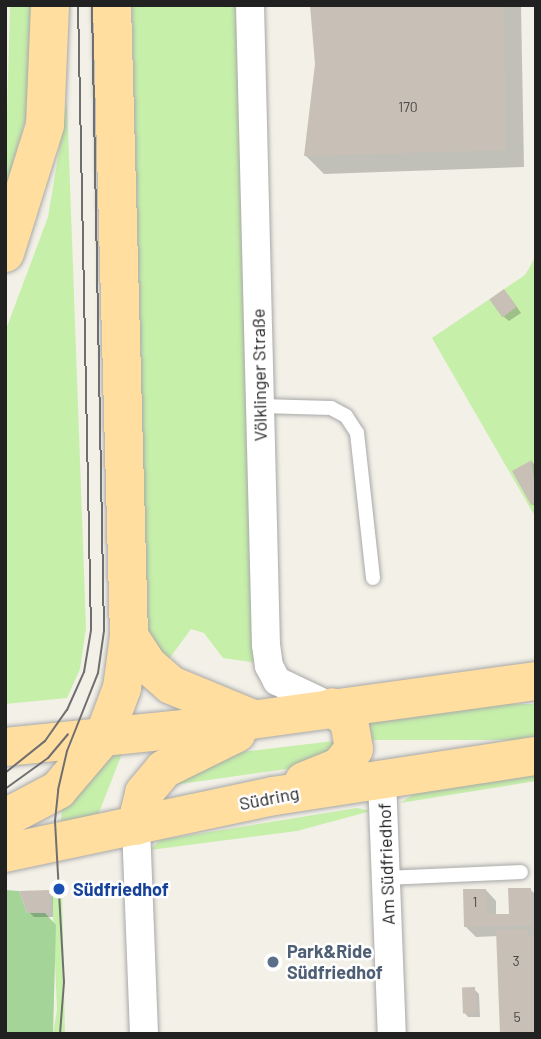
<!DOCTYPE html>
<html>
<head>
<meta charset="utf-8">
<style>
  body { margin:0 }
  #map { position:relative; width:541px; height:1039px; overflow:hidden; background:#f2f0e7; font-family:Barlow,sans-serif }
  div>[style] { position:absolute }
  .grass>* { inset:0; background:#c6efaa; transform-origin:0 0 }
  .forest>* { inset:0; background:#a5d499 }
  .shadow>* { inset:0; background:#0003 }
  .building>* { inset:0; background:#c8bfb6; transform-origin:0 0 }
  .roads { filter:drop-shadow(0 0 2px #a8a8a8) drop-shadow(0 0 2px #a8a8a8) }
  .service>* { height:14px; margin:-7px; padding:0 7px; transform-origin:7px; border-radius:7px; background:#fff }
  .minor>* { height:28px; margin:-14px; padding:0 14px; transform-origin:14px; border-radius:14px; background:#fff }
  .primary>* { height:38px; margin:-19px; padding:0 19px; transform-origin:19px; border-radius:19px; background:#ffdea0 }
  .tram>* { height:2px; margin:-1px; padding:0 1px; transform-origin:1px; border-radius:1px; background:#6f6f6f }
  .dots>* { width:19px; height:19px; translate:-50% -50%; box-sizing:border-box; border:4px solid #fff; border-radius:50% }
  span { translate:-50% -50%; white-space:nowrap; text-align:center; line-height:1.15; -webkit-text-stroke:5px #fff; paint-order:stroke }
  .number-label { font-size:14px; color:#4b4846 }
  .number-label span { -webkit-text-stroke-width:0 }
  .street-label { font-size:18px; color:#212121 }
  .transit-label { font-size:18px; color:#164399; font-weight:700 }
  .left { translate:0 -50%; text-align:left }
  .service-label { font-size:18px; color:#4e5e75; font-weight:700 }
  .frame { position:absolute; inset:0; border:7px solid #212121; pointer-events:none }
</style>
</head>
<body>
<div id="map">
  <div class="grass">
    <i style="clip-path:polygon(10px 5px,37px 5px,34px 90px,5px 190px)"></i>
    <i style="clip-path:polygon(132px 5px,239px 5px,257px 663px,223px 658px,204px 633px,191px 629px,166px 663px,147px 629px)"></i>
    <i style="clip-path:polygon(67px 102px,86px 628px,80px 669px,67px 698px,5px 704px,5px 332px,48px 217px)"></i>
    <i style="clip-path:polygon(536px 256px,536px 518px,432px 338px,525px 275px)"></i>
    <i style="left:536px;top:704px;width:36px;height:170px;rotate:90deg"></i>
    <i style="clip-path:polygon(334px 741px,335px 749px,294px 768px,180px 784px,160px 795px,217px 755px)"></i>
    <i style="clip-path:polygon(123px 751px,98px 815px,61px 822px,62px 803px,111px 753px)"></i>
    <i style="clip-path:polygon(536px 774px,536px 781px,400px 803px,416px 793px)"></i>
    <i style="clip-path:polygon(357px 808px,371px 811px,297px 831px,150px 850px,160px 840px)"></i>
    <i style="clip-path:polygon(62px 889px,65px 1034px,53px 1034px,57px 1010px,52px 891px)"></i>
  </div>
  <div class="forest">
    <i style="clip-path:polygon(5px 890px,19px 891px,27px 913px,45px 913px,56px 925px,53px 1034px,5px 1034px)"></i>
  </div>
  <div class="shadow">
    <i style="clip-path:polygon(312px 5px,521px 5px,524px 167px,324px 174px,306px 156px,317px 64px)"></i>
    <i style="clip-path:polygon(509px 296px,521px 313px,509px 321px,504px 317px)"></i>
    <i style="clip-path:polygon(532px 462px,536px 466px,536px 507px,532px 504px)"></i>
    <i style="clip-path:polygon(530px 889px,536px 895px,536px 1034px,498px 936px,476px 937px,466px 927px,486px 890px,496px 901px,496px 916px,510px 916px)"></i>
    <i style="clip-path:polygon(48px 892px,53px 897px,53px 917px,34px 917px,29px 912px)"></i>
    <i style="clip-path:polygon(474px 989px,479px 994px,480px 1017px,468px 1017px,464px 1012px)"></i>
  </div>
  <div class="building">
    <i style="clip-path:polygon(310px 5px,504px 5px,506px 150px,304px 156px,315px 64px)"></i>
    <i style="left:504px;top:289px;width:22px;height:18px;rotate:54deg"></i>
    <i style="clip-path:polygon(532px 460px,536px 502px,531px 505px,512px 471px)"></i>
    <i style="clip-path:polygon(508px 888px,531px 888px,532px 925px,464px 927px,463px 889px,486px 889px,487px 914px,509px 914px)"></i>
    <i style="clip-path:polygon(49px 890px,49px 912px,27px 913px,19px 891px)"></i>
    <i style="clip-path:polygon(528px 929px,528px 936px,536px 936px,536px 1034px,500px 1034px,496px 930px)"></i>
    <i style="left:475px;top:987px;width:26px;height:13px;rotate:88deg"></i>
  </div>
  <div class="roads">
    <div class="service">
      <i style="left:260px;top:406px;width:71px;rotate:1.6deg"></i>
      <i style="left:331px;top:408px;width:17px;rotate:28deg"></i>
      <i style="left:346px;top:416px;width:20px;rotate:57deg"></i>
      <i style="left:357px;top:433px;width:146px;rotate:83.7deg"></i>
      <i style="left:386px;top:878px;width:135px;rotate:-2.5deg"></i>
    </div>
    <div class="minor">
      <i style="left:250px;top:5px;width:640px;rotate:88.57deg"></i>
      <i style="left:266px;top:645px;width:21px;rotate:82deg"></i>
      <i style="left:269px;top:666px;width:17px;rotate:62deg"></i>
      <i style="left:277px;top:681px;width:61px;rotate:25.3deg"></i>
      <i style="left:382px;top:779px;width:255px;rotate:87.8deg"></i>
      <i style="left:136px;top:826px;width:208px;rotate:87.8deg"></i>
    </div>
    <div class="primary">
      <i style="left:5px;top:253px;width:134px;rotate:-72.6deg"></i>
      <i style="left:45px;top:125px;width:120px;rotate:-87.6deg"></i>
      <i style="left:129px;top:636px;width:33px;rotate:57deg"></i>
      <i style="left:147px;top:664px;width:32px;rotate:41deg"></i>
      <i style="left:171px;top:685px;width:89px;rotate:22.5deg"></i>
      <i style="left:5px;top:747px;width:189px;rotate:-5.8deg"></i>
      <i style="left:193px;top:728px;width:346px;rotate:-7.8deg"></i>
      <i style="left:304px;top:781px;width:38px;rotate:-22deg"></i>
      <i style="left:339px;top:767px;width:23px;rotate:-50deg"></i>
      <i style="left:354px;top:749px;width:29px;rotate:-100deg"></i>
      <i style="left:349px;top:720px;width:21px;rotate:-143deg"></i>
      <i style="left:5px;top:818px;width:60px;rotate:-27.8deg"></i>
      <i style="left:58px;top:790px;width:71px;rotate:-49.6deg"></i>
      <i style="left:104px;top:736px;width:51px;rotate:-69.4deg"></i>
      <i style="left:122px;top:688px;width:52px;rotate:-82.3deg"></i>
      <i style="left:129px;top:636px;width:631px;rotate:-91.54deg"></i>
      <i style="left:136px;top:826px;width:34px;rotate:-76deg"></i>
      <i style="left:144px;top:793px;width:31px;rotate:-50deg"></i>
      <i style="left:164px;top:769px;width:81px;rotate:-26.3deg"></i>
      <i style="left:5px;top:853px;width:275px;rotate:-12deg"></i>
      <i style="left:274px;top:796px;width:265px;rotate:-8.7deg"></i>
    </div>
  </div>
  <div class="tram">
    <i style="left:5px;top:773px;width:51px;rotate:-38.7deg"></i>
    <i style="left:45px;top:741px;width:38px;rotate:-55deg"></i>
    <i style="left:67px;top:710px;width:42px;rotate:-65.9deg"></i>
    <i style="left:84px;top:672px;width:43px;rotate:-80.5deg"></i>
    <i style="left:91px;top:630px;width:625px;rotate:-91.19deg"></i>
    <i style="left:5px;top:789px;width:53px;rotate:-35.8deg"></i>
    <i style="left:48px;top:758px;width:31px;rotate:-50deg"></i>
    <i style="left:60px;top:1034px;width:52px;rotate:-85.6deg"></i>
    <i style="left:64px;top:982px;width:161px;rotate:-93.2deg"></i>
    <i style="left:55px;top:821px;width:31px;rotate:-84deg"></i>
    <i style="left:58px;top:790px;width:40px;rotate:-77deg"></i>
    <i style="left:67px;top:751px;width:84px;rotate:-68.3deg"></i>
    <i style="left:98px;top:673px;width:42px;rotate:-81.9deg"></i>
    <i style="left:104px;top:631px;width:626px;rotate:-91.1deg"></i>
  </div>
  <div class="dots">
    <i style="left:59px;top:889px;background:#1a4fb4"></i>
    <i style="left:273px;top:962px;background:#5c6f8a"></i>
  </div>
  <div class="number-label">
    <span style="left:408px;top:107px">170</span>
    <span style="left:475px;top:902px">1</span>
    <span style="left:516px;top:961px">3</span>
    <span style="left:517px;top:1017px">5</span>
  </div>
  <div class="street-label">
    <span style="left:259px;top:375px;rotate:-91deg">Völklinger Straße</span>
    <span style="left:269px;top:798px;rotate:-11deg">Südring</span>
    <span style="left:386px;top:864px;rotate:-92deg">Am Südfriedhof</span>
  </div>
  <div class="transit-label">
    <span class="left" style="left:73px;top:889px">Südfriedhof</span>
  </div>
  <div class="service-label">
    <span class="left" style="left:287px;top:962px">Park&amp;Ride<br>Südfriedhof</span>
  </div>
  <div class="frame"></div>
</div>
</body>
</html>
